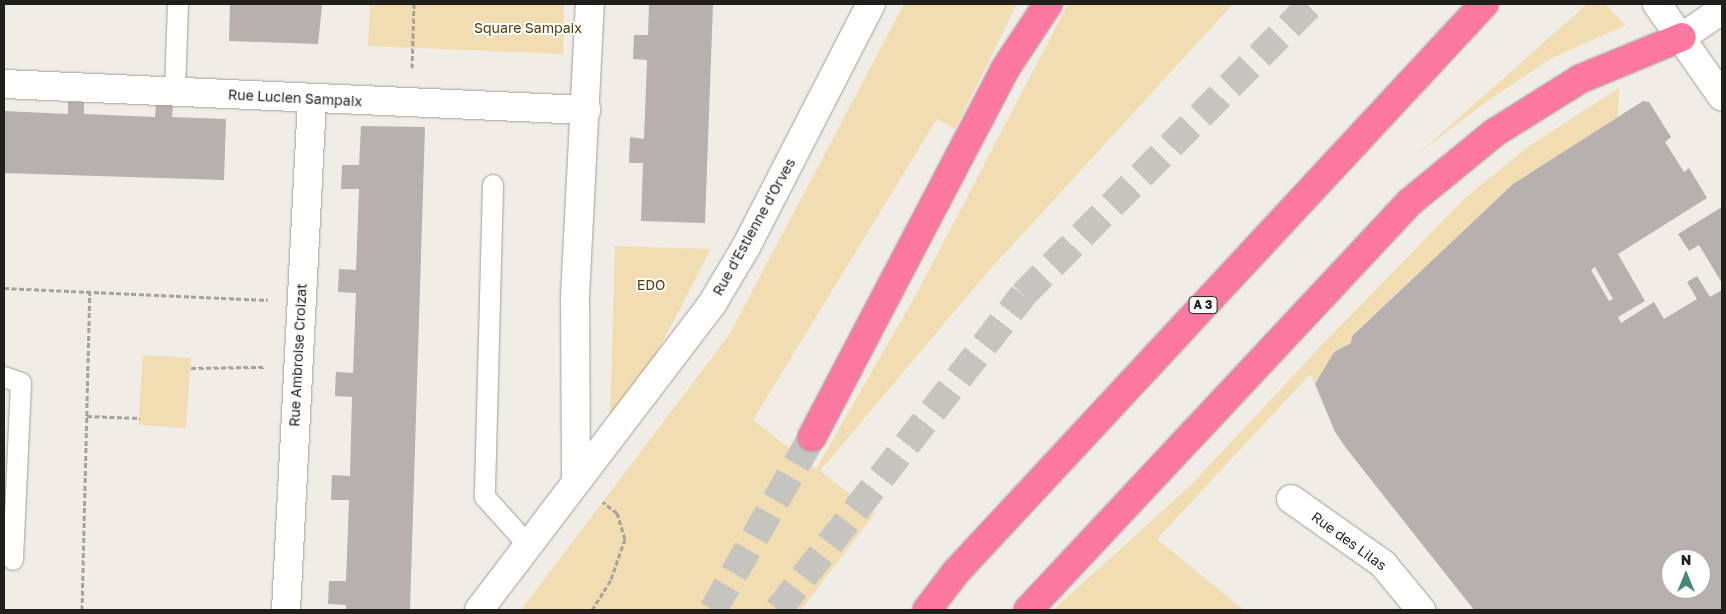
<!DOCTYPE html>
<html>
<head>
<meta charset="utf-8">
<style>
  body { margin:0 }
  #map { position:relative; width:1726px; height:614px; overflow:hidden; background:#f0ede6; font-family:"Golos Text",sans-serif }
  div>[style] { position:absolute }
  .green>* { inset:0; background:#f2ddb2; transform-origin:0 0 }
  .building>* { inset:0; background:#b8b0af }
  .highway-tunnel>* { height:28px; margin-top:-14px; transform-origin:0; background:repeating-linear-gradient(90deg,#c6c4be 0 28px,transparent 0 42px) }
  .path>* { height:3px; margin-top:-1.5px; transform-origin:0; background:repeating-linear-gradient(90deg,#a4a29c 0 5px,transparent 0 7.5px) }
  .roads { filter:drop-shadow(0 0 1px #a19e99) drop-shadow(0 0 1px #a19e99) }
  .lane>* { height:20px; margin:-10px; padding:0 10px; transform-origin:10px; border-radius:10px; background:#fff }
  .street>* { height:28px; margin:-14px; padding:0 14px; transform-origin:14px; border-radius:14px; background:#fff }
  .secondary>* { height:28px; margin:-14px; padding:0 14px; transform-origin:14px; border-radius:14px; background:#fff }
  .highway>* { height:28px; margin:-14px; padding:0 14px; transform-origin:14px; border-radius:14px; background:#fd78a0 }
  span { translate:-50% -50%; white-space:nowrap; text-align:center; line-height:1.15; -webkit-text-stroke:4px #fff; paint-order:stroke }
  .shield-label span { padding:1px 4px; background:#fff; border:1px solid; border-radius:4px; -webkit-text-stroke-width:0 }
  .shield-label { font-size:12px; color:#201f1c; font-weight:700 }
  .park-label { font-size:14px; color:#533e0b }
  .street-label { font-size:14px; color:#201f1c }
  .frame { position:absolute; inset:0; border:5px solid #201f1c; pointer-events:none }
  .north { position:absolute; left:1661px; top:549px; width:50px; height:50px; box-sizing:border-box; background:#fff; border:1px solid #a6a5a4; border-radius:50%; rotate:0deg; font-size:14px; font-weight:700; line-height:20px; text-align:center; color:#201f1c }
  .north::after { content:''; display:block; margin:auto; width:18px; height:22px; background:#45887c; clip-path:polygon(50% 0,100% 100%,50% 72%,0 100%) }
</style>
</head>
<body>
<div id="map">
  <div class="green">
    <i style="clip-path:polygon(370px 4px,564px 4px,563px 54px,368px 46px)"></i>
    <i style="clip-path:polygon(904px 4px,1017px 4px,955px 129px,937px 119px,753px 420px,816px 469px,918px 291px,1068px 4px,1233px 4px,985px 275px,820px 471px,875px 513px,801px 610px,521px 610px,729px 335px)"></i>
    <i style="clip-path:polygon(1587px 4px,1605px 4px,1626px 25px,1552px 58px,1486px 102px,1418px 154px)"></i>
    <i style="clip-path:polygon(1619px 88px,1618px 117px,1513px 184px,1352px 335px,1351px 343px,1334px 352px,1315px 384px,1310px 374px,1157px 539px,1244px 610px,1053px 610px,1191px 485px,1320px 347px,1465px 198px,1529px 146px)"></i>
    <i style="clip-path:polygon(615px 246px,711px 249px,652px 362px,610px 415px)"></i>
    <i style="left:143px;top:355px;width:48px;height:70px;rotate:4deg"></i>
  </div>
  <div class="building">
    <i style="clip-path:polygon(230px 4px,320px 4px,322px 6px,318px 44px,229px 41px)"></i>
    <i style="clip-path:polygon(649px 4px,713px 4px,705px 223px,641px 221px,643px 163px,629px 163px,630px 137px,644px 139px,647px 60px,633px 59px,634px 35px,648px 35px)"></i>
    <i style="clip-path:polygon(evenodd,1643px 101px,1649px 102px,1671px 137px,1665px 142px,1684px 172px,1689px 168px,1707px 198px,1618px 254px,1645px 301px,1618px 317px,1621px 323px,1654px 302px,1664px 319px,1697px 299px,1687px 282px,1697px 276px,1710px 297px,1722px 290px,1722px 610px,1474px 610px,1346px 448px,1335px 432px,1315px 384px,1334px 352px,1351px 343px,1352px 336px,1513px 184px,1643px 101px,1595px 267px,1613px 299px,1609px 301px,1591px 270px,1595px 267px,1643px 101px,1671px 559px,1701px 559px,1701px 589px,1671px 589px,1671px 559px)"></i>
    <i style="clip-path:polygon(68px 102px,84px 102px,84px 114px,155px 117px,156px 104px,173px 105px,172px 117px,226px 119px,224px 180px,4px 173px,4px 111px,68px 114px)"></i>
    <i style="clip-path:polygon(361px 126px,425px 127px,410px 610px,346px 610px,346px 605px,328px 604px,329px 581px,346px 581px,349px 500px,331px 500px,332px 475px,350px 476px,352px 397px,335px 396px,335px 391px,336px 372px,353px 373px,356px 293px,338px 292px,339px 269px,356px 270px,359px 189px,341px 189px,342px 165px,359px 165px)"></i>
    <i style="clip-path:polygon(1722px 207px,1722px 283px,1699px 245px,1689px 251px,1678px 234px)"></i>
  </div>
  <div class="highway-tunnel">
    <i style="left:713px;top:610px;width:199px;rotate:-60.2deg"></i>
    <i style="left:778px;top:610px;width:399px;rotate:-52.1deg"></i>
    <i style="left:1023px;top:295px;width:409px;rotate:-45.3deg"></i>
  </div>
  <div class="path">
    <i style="left:412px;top:68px;width:64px;rotate:-88.2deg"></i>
    <i style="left:4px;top:288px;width:264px;rotate:2.6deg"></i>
    <i style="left:191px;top:368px;width:74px;rotate:-0.8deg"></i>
    <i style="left:87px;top:416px;width:53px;rotate:2.2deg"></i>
    <i style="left:82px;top:610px;width:318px;rotate:-88.6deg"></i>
    <i style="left:592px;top:610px;width:36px;rotate:-58deg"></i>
    <i style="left:611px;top:579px;width:42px;rotate:-70.7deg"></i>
    <i style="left:625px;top:539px;width:27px;rotate:-107deg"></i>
    <i style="left:617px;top:513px;width:18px;rotate:-142deg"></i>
  </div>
  <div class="roads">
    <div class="lane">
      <i style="left:175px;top:93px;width:89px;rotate:-88.1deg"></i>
      <i style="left:493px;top:185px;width:312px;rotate:91.5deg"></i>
      <i style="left:485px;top:497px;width:64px;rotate:48.1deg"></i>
      <i style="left:4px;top:377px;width:18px;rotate:19deg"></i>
      <i style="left:21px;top:383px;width:177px;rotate:92.6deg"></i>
    </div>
    <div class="street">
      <i style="left:4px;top:84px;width:583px;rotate:2.56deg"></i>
      <i style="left:576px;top:482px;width:185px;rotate:-90.3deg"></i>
      <i style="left:575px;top:297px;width:293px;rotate:-87.1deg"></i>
      <i style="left:1291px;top:499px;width:113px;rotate:35.2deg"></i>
      <i style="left:1383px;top:564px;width:60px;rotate:50.4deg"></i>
      <i style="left:286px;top:610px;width:511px;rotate:-87.08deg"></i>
      <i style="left:479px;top:610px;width:385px;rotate:-52.7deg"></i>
      <i style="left:712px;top:304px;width:66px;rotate:-59.2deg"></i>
      <i style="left:746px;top:247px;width:273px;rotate:-62.8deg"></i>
    </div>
    <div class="secondary">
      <i style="left:1657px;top:4px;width:113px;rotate:55deg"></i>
      <i style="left:1682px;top:37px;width:48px;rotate:-34deg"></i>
    </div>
    <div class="highway">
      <i style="left:812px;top:437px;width:416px;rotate:-62.3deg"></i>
      <i style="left:1005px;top:69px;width:78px;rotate:-56.5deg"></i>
      <i style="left:927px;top:610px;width:48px;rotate:-52.7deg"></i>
      <i style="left:956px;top:572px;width:776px;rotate:-47.09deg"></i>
      <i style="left:1028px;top:610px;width:559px;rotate:-46.89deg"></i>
      <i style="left:1410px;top:202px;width:109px;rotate:-39.4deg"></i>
      <i style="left:1494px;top:133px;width:102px;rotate:-32.1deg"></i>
      <i style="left:1580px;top:79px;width:110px;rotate:-22.4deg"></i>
    </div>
  </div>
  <div class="shield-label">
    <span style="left:1203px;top:305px">A 3</span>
  </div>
  <div class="park-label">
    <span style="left:528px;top:28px">Square Sampaix</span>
    <span style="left:651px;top:285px">EDO</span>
  </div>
  <div class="street-label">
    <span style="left:295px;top:98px;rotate:3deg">Rue Lucien Sampaix</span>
    <span style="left:754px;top:227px;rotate:-61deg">Rue d'Estienne d'Orves</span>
    <span style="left:298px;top:355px;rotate:-87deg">Rue Ambroise Croizat</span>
    <span style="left:1349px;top:541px;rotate:36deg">Rue des Lilas</span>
  </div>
  <div class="frame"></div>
  <div class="north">N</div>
</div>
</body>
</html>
